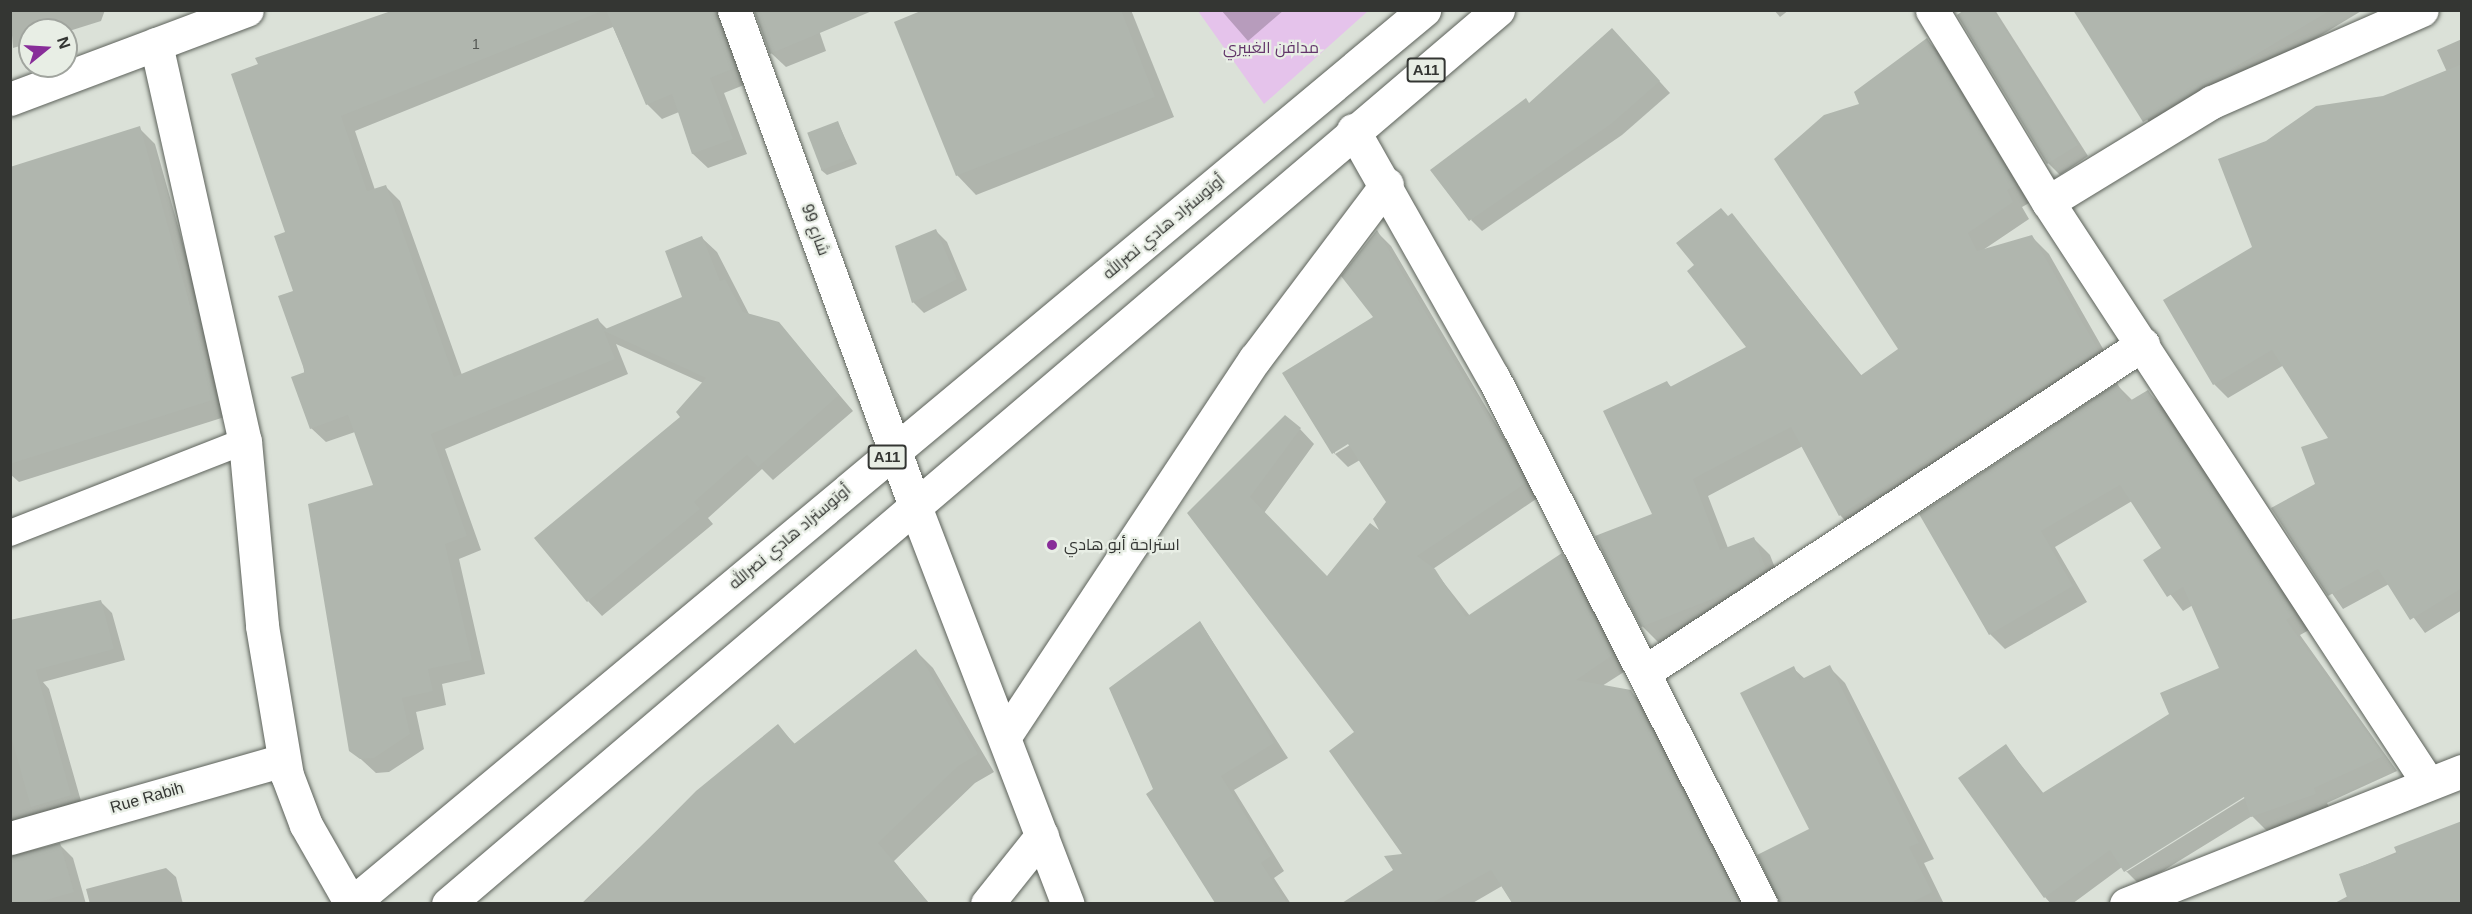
<!DOCTYPE html>
<html>
<head>
<meta charset="utf-8">
<style>
  body { margin:0 }
  #map { position:relative; width:2472px; height:914px; overflow:hidden; background:#dbe1d8; font-family:Arial,Cairo,sans-serif }
  div>[style] { position:absolute }
  .green>* { inset:0; background:#e5c3eb }
  .shadow>* { inset:0; background:#0003 }
  .building>* { inset:0; background:#b0b6ae; transform-origin:0 0 }
  .roads { filter:drop-shadow(0 0 2px #5d625b) drop-shadow(0 0 2px #5d625b) }
  .service>* { height:26px; margin:-13px; padding:0 13px; transform-origin:13px; border-radius:13px; background:#fff }
  .minor>* { height:33px; margin:-16.5px; padding:0 16.5px; transform-origin:16.5px; border-radius:16.5px; background:#fff }
  .tertiary>* { height:33px; margin:-16.5px; padding:0 16.5px; transform-origin:16.5px; border-radius:16.5px; background:#fff }
  .trunk>* { height:33px; margin:-16.5px; padding:0 16.5px; transform-origin:16.5px; border-radius:16.5px; background:#fff }
  .dots>* { width:16px; height:16px; translate:-50% -50%; box-sizing:border-box; border:3px solid #e8eee5; border-radius:50% }
  span { translate:-50% -50%; white-space:nowrap; text-align:center; line-height:1.15; -webkit-text-stroke:4.5px #e8eee5; paint-order:stroke }
  .number-label { font-size:14px; color:#535652 }
  .number-label span { -webkit-text-stroke-width:0 }
  .shield-label span { padding:2px 4px; background:#e8eee5; border:2px solid; border-radius:4px; -webkit-text-stroke-width:0 }
  .shield-label { font-size:15px; color:#343633; font-weight:700 }
  .park-label { font-size:16px; color:#62356a }
  .street-label { font-size:16px; color:#343633 }
  .poi-label { font-size:16px; color:#343633 }
  .left { translate:0 -50%; text-align:left }
  .frame { position:absolute; inset:0; border:12px solid #343633; pointer-events:none }
  .north { position:absolute; left:18px; top:18px; width:60px; height:60px; box-sizing:border-box; background:#e8eee5; border:2px solid #a0a49e; border-radius:50%; rotate:72deg; font-size:16px; font-weight:700; line-height:24px; text-align:center; color:#343633 }
  .north::after { content:''; display:block; margin:auto; width:21px; height:27px; background:#882d99; clip-path:polygon(50% 0,100% 100%,50% 72%,0 100%) }
</style>
</head>
<body>
<div id="map">
  <div class="green">
    <i style="clip-path:polygon(1198px 11px,1368px 11px,1264px 104px)"></i>
  </div>
  <div class="shadow">
    <i style="clip-path:polygon(10px 10px,105px 10px,101px 21px,66px 32px,30px 30px,30px 43px,13px 48px)"></i>
    <i style="clip-path:polygon(399px 10px,738px 10px,749px 83px,724px 93px,747px 154px,708px 168px,693px 154px,679px 112px,662px 119px,647px 104px,613px 27px,355px 131px,375px 190px,385px 186px,400px 201px,462px 375px,598px 320px,608px 330px,684px 298px,702px 238px,717px 252px,750px 316px,778px 323px,853px 411px,773px 480px,762px 469px,708px 518px,713px 524px,602px 616px,588px 601px,703px 383px,616px 344px,628px 374px,445px 449px,481px 550px,459px 559px,485px 674px,442px 684px,446px 705px,416px 712px,424px 749px,389px 772px,376px 773px,351px 750px,375px 486px,355px 432px,326px 442px,311px 428px,287px 233px,233px 75px)"></i>
    <i style="clip-path:polygon(754px 10px,812px 10px,826px 51px,786px 67px,771px 53px)"></i>
    <i style="clip-path:polygon(927px 10px,1131px 10px,1174px 117px,976px 195px,957px 175px)"></i>
    <i style="clip-path:polygon(1221px 10px,1284px 10px,1248px 41px)"></i>
    <i style="clip-path:polygon(1774px 10px,1789px 10px,1780px 17px)"></i>
    <i style="clip-path:polygon(1966px 10px,1995px 10px,2088px 156px,2060px 175px,2048px 163px,1959px 16px)"></i>
    <i style="clip-path:polygon(2075px 10px,2363px 10px,2157px 134px)"></i>
    <i style="clip-path:polygon(2462px 39px,2462px 610px,2425px 633px,2389px 584px,2343px 609px,2273px 509px,2316px 484px,2331px 439px,2284px 365px,2228px 398px,2214px 384px,2254px 248px,2383px 97px,2447px 72px,2437px 50px)"></i>
    <i style="clip-path:polygon(1927px 40px,1943px 56px,2031px 202px,2022px 207px,2029px 219px,1983px 250px,2032px 237px,2049px 254px,2114px 368px,1856px 532px,1840px 515px,1803px 446px,1708px 496px,1728px 548px,1754px 539px,1770px 555px,1782px 586px,1659px 643px,1642px 626px,1667px 382px,1672px 388px,1749px 348px,1696px 266px,1731px 215px,1862px 376px,1900px 350px,1862px 105px)"></i>
    <i style="clip-path:polygon(1624px 42px,1670px 93px,1622px 135px,1482px 231px,1471px 220px,1530px 104px)"></i>
    <i style="clip-path:polygon(838px 123px,857px 164px,827px 175px,821px 170px)"></i>
    <i style="clip-path:polygon(139px 128px,155px 144px,231px 415px,19px 482px,10px 474px,10px 168px)"></i>
    <i style="clip-path:polygon(936px 231px,947px 242px,967px 290px,924px 313px,913px 302px)"></i>
    <i style="clip-path:polygon(evenodd,1377px 232px,1391px 246px,1539px 497px,1433px 569px,1470px 616px,1561px 555px,1576px 569px,1627px 670px,1602px 686px,1630px 691px,1645px 706px,1747px 904px,1513px 904px,1502px 886px,1471px 904px,1345px 904px,1395px 870px,1405px 855px,1356px 732px,1189px 513px,1300px 429px,1314px 444px,1264px 513px,1327px 578px,1384px 535px,1388px 502px,1360px 460px,1348px 467px,1334px 453px,1375px 318px,1377px 232px,1353px 439px,1355px 442px,1335px 454px,1335px 450px,1353px 439px)"></i>
    <i style="clip-path:polygon(evenodd,2117px 385px,2133px 401px,2148px 392px,2163px 407px,2309px 630px,2300px 635px,2397px 771px,2327px 803px,2330px 809px,2267px 831px,2252px 816px,2140px 885px,2122px 867px,2072px 904px,2051px 904px,2045px 897px,2006px 746px,2044px 794px,2171px 714px,2221px 669px,2193px 605px,2183px 611px,2145px 561px,2163px 548px,2132px 501px,2055px 547px,2087px 602px,2005px 649px,1990px 634px,1921px 514px,2117px 385px,2249px 791px,2251px 794px,2126px 872px,2126px 868px,2249px 791px)"></i>
    <i style="clip-path:polygon(100px 601px,112px 613px,125px 660px,43px 682px,49px 689px,83px 808px,10px 840px,10px 683px)"></i>
    <i style="clip-path:polygon(1200px 622px,1288px 758px,1234px 790px,1284px 871px,1274px 878px,1291px 904px,1220px 904px,1148px 794px,1155px 790px)"></i>
    <i style="clip-path:polygon(916px 651px,933px 668px,994px 772px,975px 783px,894px 861px,929px 904px,581px 904px,697px 792px,777px 726px,796px 745px)"></i>
    <i style="clip-path:polygon(1829px 667px,1845px 683px,1934px 859px,1924px 863px,1944px 904px,1811px 904px,1782px 845px,1811px 830px,1793px 668px,1805px 679px)"></i>
    <i style="clip-path:polygon(2462px 825px,2462px 904px,2333px 904px,2348px 896px,2341px 875px)"></i>
    <i style="clip-path:polygon(60px 845px,73px 858px,86px 904px,10px 904px,10px 857px)"></i>
    <i style="clip-path:polygon(166px 868px,176px 877px,183px 904px,90px 904px,86px 889px)"></i>
  </div>
  <div class="building">
    <i style="clip-path:polygon(394px 10px,600px 12px,341px 116px,367px 191px,386px 185px,454px 377px,598px 318px,603px 330px,682px 297px,665px 251px,702px 236px,720px 281px,725px 279px,743px 312px,779px 322px,839px 395px,758px 467px,747px 455px,694px 502px,700px 509px,587px 602px,534px 538px,680px 417px,676px 412px,706px 378px,604px 331px,615px 359px,431px 434px,467px 536px,445px 544px,472px 660px,428px 669px,433px 691px,402px 698px,410px 734px,374px 758px,360px 759px,349px 751px,308px 504px,373px 485px,348px 415px,310px 429px,291px 377px,305px 372px,278px 296px,293px 291px,274px 236px,285px 232px,231px 74px,258px 64px,255px 58px)"></i>
    <i style="clip-path:polygon(606px 10px,716px 10px,735px 68px,710px 78px,733px 139px,692px 154px,672px 94px,646px 105px)"></i>
    <i style="clip-path:polygon(754px 10px,872px 10px,872px 11px,770px 54px)"></i>
    <i style="clip-path:polygon(923px 10px,1121px 10px,1155px 97px,956px 176px,894px 22px)"></i>
    <i style="clip-path:polygon(1964px 10px,1993px 10px,2078px 145px,2047px 164px,1957px 15px)"></i>
    <i style="clip-path:polygon(2073px 10px,2331px 10px,2143px 122px)"></i>
    <i style="clip-path:polygon(1612px 28px,1660px 81px,1611px 124px,1469px 221px,1430px 170px,1526px 98px,1529px 103px)"></i>
    <i style="clip-path:polygon(1927px 38px,2016px 185px,2007px 190px,2013px 202px,1968px 233px,1977px 251px,2032px 235px,2099px 351px,1839px 516px,1791px 427px,1693px 479px,1720px 550px,1754px 537px,1766px 569px,1733px 591px,1641px 627px,1595px 536px,1652px 514px,1603px 411px,1667px 381px,1670px 387px,1746px 347px,1687px 271px,1694px 265px,1676px 243px,1721px 208px,1728px 216px,1732px 213px,1860px 376px,1898px 349px,1774px 159px,1824px 115px,1859px 104px,1854px 92px)"></i>
    <i style="clip-path:polygon(2462px 64px,2462px 588px,2410px 620px,2378px 569px,2328px 596px,2271px 508px,2315px 484px,2301px 447px,2328px 438px,2272px 350px,2213px 385px,2163px 300px,2252px 247px,2218px 159px,2266px 141px,2316px 106px,2383px 96px)"></i>
    <i style="left:838px;top:121px;width:40px;height:33px;rotate:69deg"></i>
    <i style="clip-path:polygon(140px 126px,216px 399px,10px 464px,10px 167px)"></i>
    <i style="clip-path:polygon(936px 229px,957px 279px,912px 303px,895px 246px)"></i>
    <i style="clip-path:polygon(1377px 230px,1526px 483px,1417px 556px,1435px 569px,1466px 617px,1562px 553px,1613px 655px,1576px 680px,1631px 690px,1740px 903px,1512px 903px,1491px 870px,1432px 903px,1342px 903px,1393px 870px,1384px 856px,1402px 854px,1329px 751px,1354px 732px,1187px 513px,1285px 415px,1301px 428px,1250px 497px,1327px 576px,1370px 523px,1379px 530px,1373px 519px,1386px 502px,1348px 444px,1332px 454px,1282px 373px,1373px 317px,1341px 276px)"></i>
    <i style="clip-path:polygon(2117px 383px,2128px 402px,2148px 390px,2295px 614px,2286px 620px,2384px 756px,2314px 788px,2316px 794px,2251px 817px,2244px 797px,2124px 872px,2110px 850px,2044px 898px,1958px 778px,2006px 744px,2041px 794px,2169px 714px,2160px 693px,2219px 668px,2183px 587px,2167px 597px,2143px 560px,2161px 548px,2120px 485px,2041px 531px,2073px 586px,1989px 635px,1919px 514px)"></i>
    <i style="clip-path:polygon(101px 600px,114px 649px,36px 670px,71px 795px,31px 807px,10px 733px,10px 620px)"></i>
    <i style="clip-path:polygon(1200px 621px,1274px 743px,1221px 776px,1271px 856px,1261px 863px,1287px 903px,1215px 903px,1146px 794px,1153px 789px,1109px 688px)"></i>
    <i style="clip-path:polygon(916px 649px,978px 754px,958px 766px,878px 843px,929px 903px,585px 903px,696px 791px,778px 724px,794px 744px)"></i>
    <i style="clip-path:polygon(1830px 665px,1919px 843px,1909px 847px,1932px 892px,1910px 903px,1779px 903px,1757px 855px,1809px 829px,1740px 693px,1794px 666px,1800px 680px)"></i>
    <i style="clip-path:polygon(2462px 821px,2462px 903px,2349px 903px,2339px 874px,2397px 854px,2394px 847px)"></i>
    <i style="clip-path:polygon(60px 843px,74px 892px,36px 903px,10px 903px,10px 856px)"></i>
  </div>
  <div class="roads">
    <div class="service">
      <i style="left:10px;top:533px;width:252px;rotate:-21.4deg"></i>
    </div>
    <div class="minor">
      <i style="left:1932px;top:10px;width:224px;rotate:58.9deg"></i>
      <i style="left:2048px;top:202px;width:694px;rotate:56.81deg"></i>
      <i style="left:156px;top:44px;width:407px;rotate:77.4deg"></i>
      <i style="left:245px;top:441px;width:186px;rotate:84.7deg"></i>
      <i style="left:262px;top:626px;width:151px;rotate:80.5deg"></i>
      <i style="left:287px;top:775px;width:53px;rotate:69.2deg"></i>
      <i style="left:306px;top:825px;width:91px;rotate:60.3deg"></i>
      <i style="left:10px;top:99px;width:253px;rotate:-20.6deg"></i>
      <i style="left:1353px;top:130px;width:284px;rotate:60.5deg"></i>
      <i style="left:1493px;top:377px;width:591px;rotate:63.04deg"></i>
      <i style="left:2048px;top:202px;width:192px;rotate:-31.4deg"></i>
      <i style="left:2212px;top:102px;width:229px;rotate:-23.7deg"></i>
      <i style="left:1646px;top:671px;width:595px;rotate:-33.34deg"></i>
      <i style="left:1007px;top:733px;width:449px;rotate:-56.5deg"></i>
      <i style="left:1255px;top:359px;width:219px;rotate:-53deg"></i>
      <i style="left:10px;top:838px;width:284px;rotate:-15.9deg"></i>
      <i style="left:987px;top:904px;width:88px;rotate:-51.4deg"></i>
      <i style="left:2126px;top:904px;width:361px;rotate:-21.6deg"></i>
    </div>
    <div class="tertiary">
      <i style="left:734px;top:10px;width:531px;rotate:69.96deg"></i>
      <i style="left:916px;top:509px;width:423px;rotate:69deg"></i>
    </div>
    <div class="trunk">
      <i style="left:351px;top:904px;width:1397px;rotate:-39.8deg"></i>
      <i style="left:448px;top:904px;width:1379px;rotate:-40.41deg"></i>
    </div>
  </div>
  <div class="dots">
    <i style="left:1052px;top:545px;background:#882d99"></i>
  </div>
  <div class="number-label">
    <span style="left:476px;top:44px">1</span>
  </div>
  <div class="shield-label">
    <span style="left:1426px;top:70px">A11</span>
    <span style="left:887px;top:457px">A11</span>
  </div>
  <div class="park-label">
    <span style="left:1271px;top:48px">مدافن الغبيري</span>
  </div>
  <div class="street-label">
    <span style="left:1164px;top:227px;rotate:-40deg">أوتوستراد هادي نصرالله</span>
    <span style="left:815px;top:230px;rotate:70deg">شارع 99</span>
    <span style="left:790px;top:537px;rotate:-40deg">أوتوستراد هادي نصرالله</span>
    <span style="left:147px;top:798px;rotate:-16deg">Rue Rabih</span>
  </div>
  <div class="poi-label">
    <span class="left" style="left:1064px;top:545px">استراحة أبو هادي</span>
  </div>
  <div class="frame"></div>
  <div class="north">N</div>
</div>
</body>
</html>
